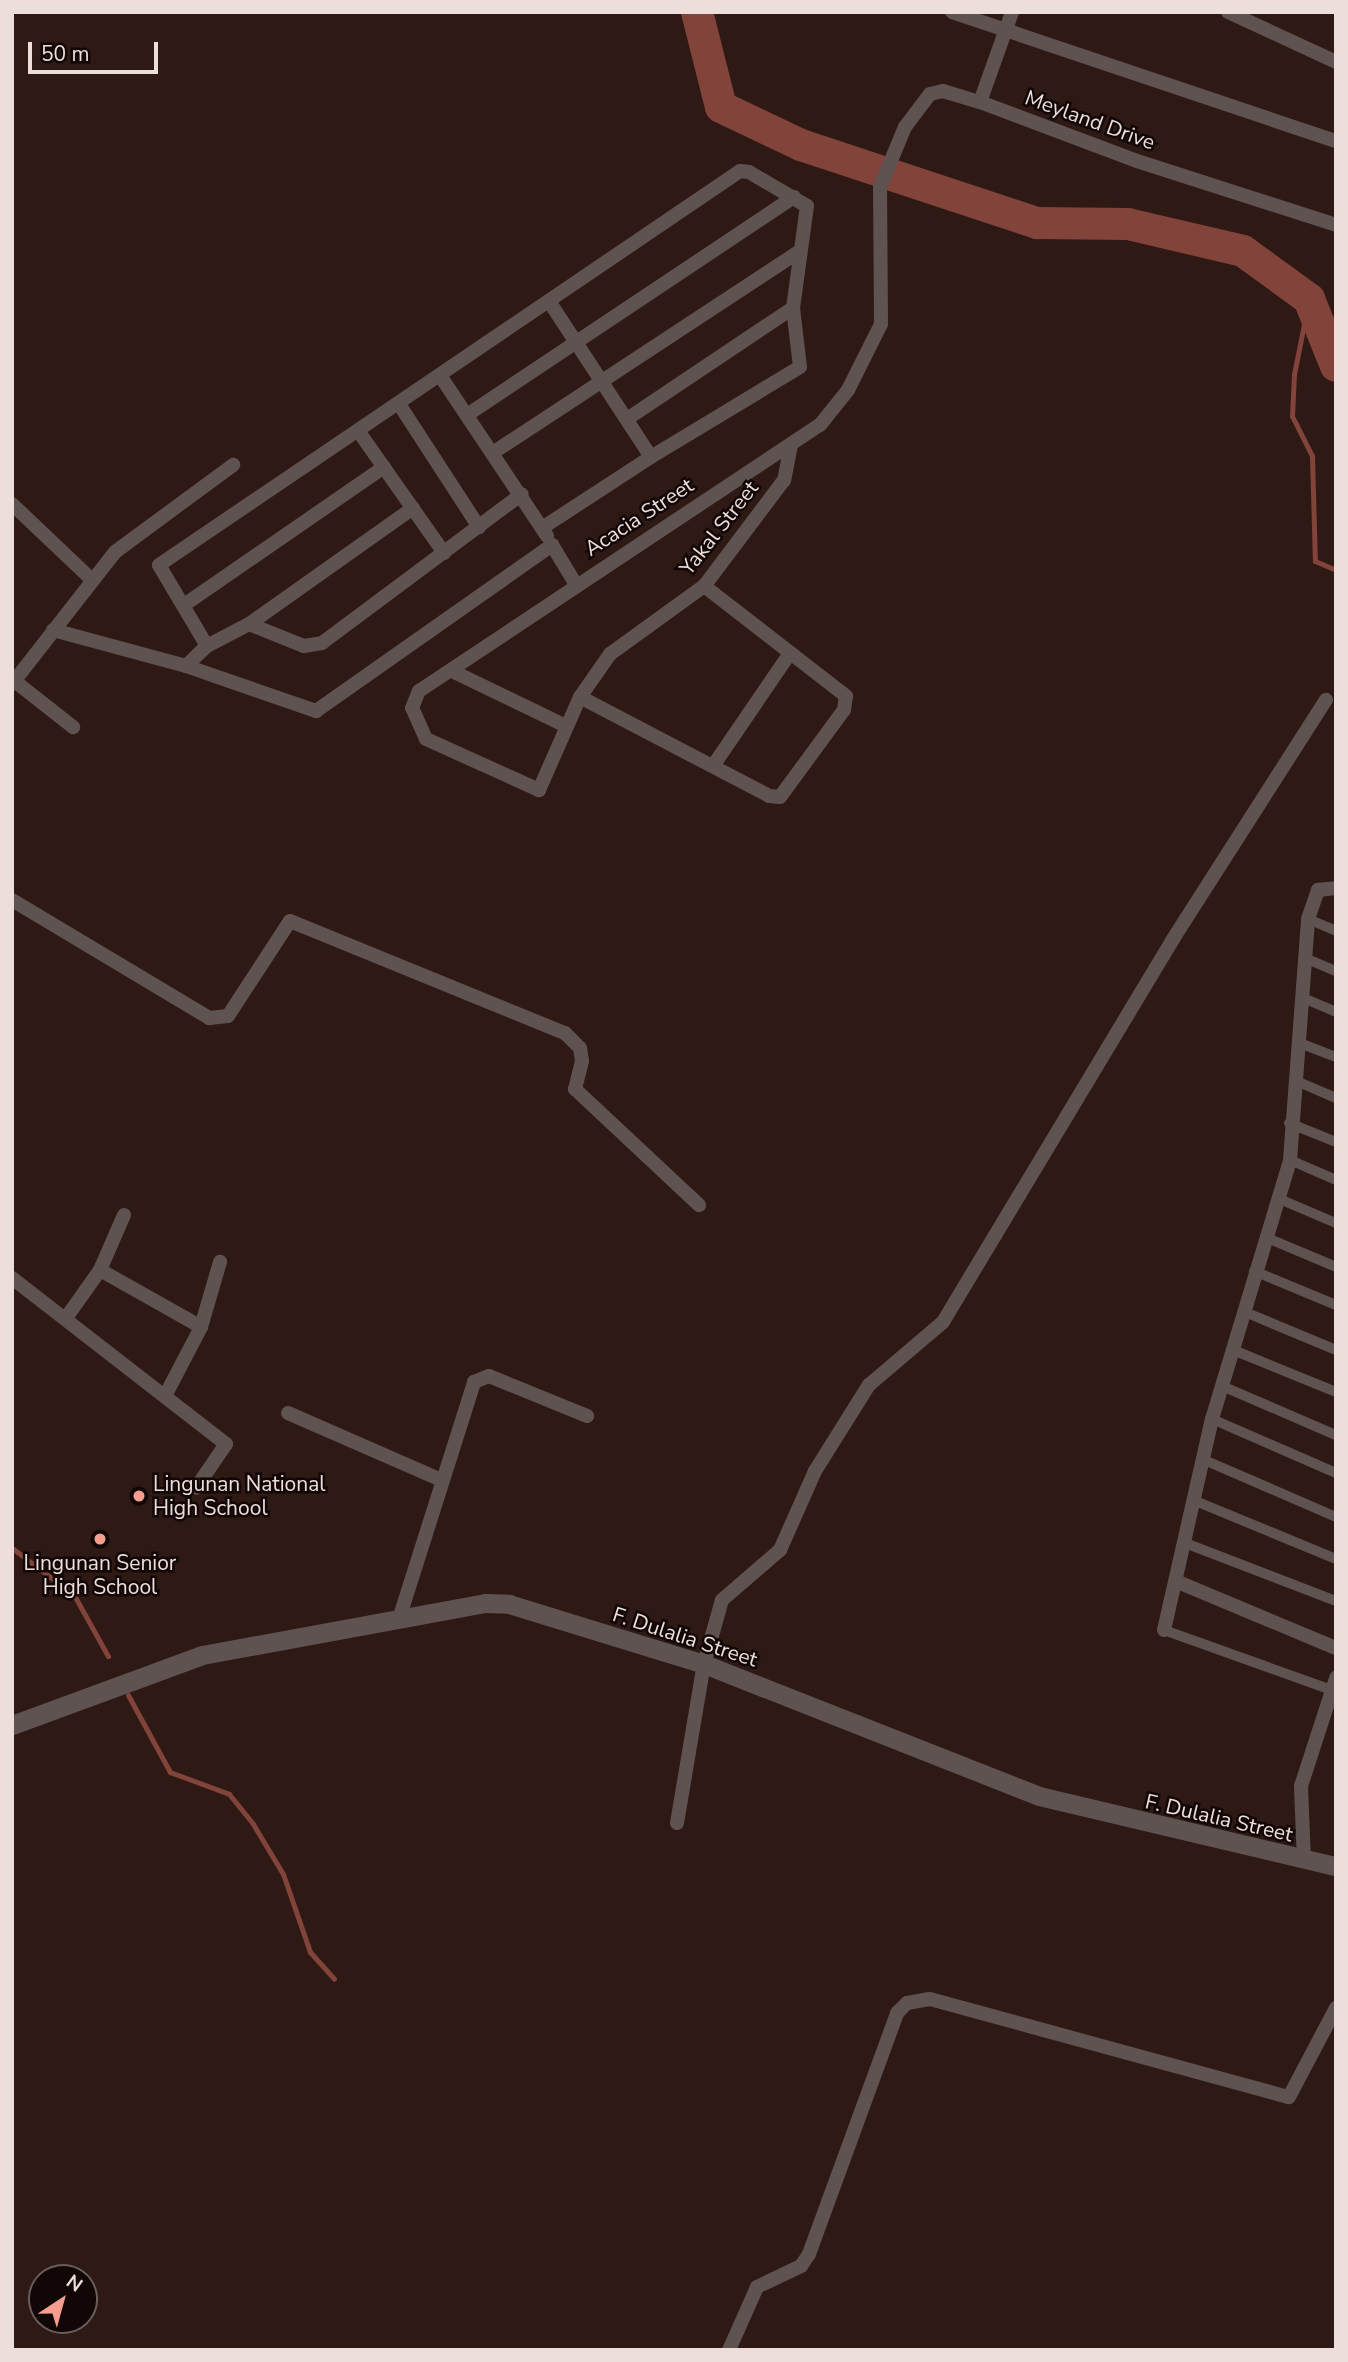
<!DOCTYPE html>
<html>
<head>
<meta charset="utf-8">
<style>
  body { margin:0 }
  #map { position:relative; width:1348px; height:2362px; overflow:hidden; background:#2e1915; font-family:"Nunito Sans",sans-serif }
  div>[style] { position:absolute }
  .stream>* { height:5px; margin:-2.5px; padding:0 2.5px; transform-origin:2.5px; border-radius:2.5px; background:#81433a }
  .river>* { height:32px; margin:-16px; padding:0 16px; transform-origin:16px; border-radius:16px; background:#81433a }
  .pedestrian>* { height:10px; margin:-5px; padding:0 5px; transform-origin:5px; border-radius:5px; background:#5f5351 }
  .minor>* { height:14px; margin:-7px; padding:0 7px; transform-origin:7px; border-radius:7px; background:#5f5351 }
  .tertiary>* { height:19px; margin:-9.5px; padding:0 9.5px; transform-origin:9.5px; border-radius:9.5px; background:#5f5351 }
  .dots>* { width:19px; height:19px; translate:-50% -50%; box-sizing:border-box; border:4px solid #100706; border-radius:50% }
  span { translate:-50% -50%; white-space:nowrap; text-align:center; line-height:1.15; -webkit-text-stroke:5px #100706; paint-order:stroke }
  .street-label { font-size:21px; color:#eededb }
  .poi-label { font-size:21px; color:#eededb }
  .left { translate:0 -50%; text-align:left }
  .frame { position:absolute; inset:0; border:14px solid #eededb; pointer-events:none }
  .north { position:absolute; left:28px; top:2264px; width:70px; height:70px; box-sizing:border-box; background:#100706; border:2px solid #695d5b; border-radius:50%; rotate:36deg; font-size:19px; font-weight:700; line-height:28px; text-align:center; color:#eededb }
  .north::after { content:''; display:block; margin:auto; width:24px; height:32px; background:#f59d8f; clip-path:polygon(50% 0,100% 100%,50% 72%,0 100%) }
  .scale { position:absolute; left:28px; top:42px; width:130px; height:32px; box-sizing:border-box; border:4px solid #eededb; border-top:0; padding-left:9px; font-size:21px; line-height:24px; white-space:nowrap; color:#eededb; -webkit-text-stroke:5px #100706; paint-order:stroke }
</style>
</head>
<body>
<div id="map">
  <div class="stream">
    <i style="left:1309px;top:299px;width:76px;rotate:101.3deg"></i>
    <i style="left:1294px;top:374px;width:42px;rotate:92.7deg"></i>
    <i style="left:1292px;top:416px;width:45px;rotate:63.4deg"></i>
    <i style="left:1312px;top:456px;width:105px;rotate:88.4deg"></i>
    <i style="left:1315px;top:561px;width:23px;rotate:23deg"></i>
    <i style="left:12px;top:1548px;width:78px;rotate:37.2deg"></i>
    <i style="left:74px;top:1595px;width:70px;rotate:60.9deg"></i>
    <i style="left:128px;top:1695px;width:88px;rotate:61.4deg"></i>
    <i style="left:170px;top:1772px;width:63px;rotate:20.4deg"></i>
    <i style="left:229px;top:1794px;width:38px;rotate:51deg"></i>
    <i style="left:253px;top:1824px;width:58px;rotate:59deg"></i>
    <i style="left:283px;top:1874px;width:83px;rotate:70.9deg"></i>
    <i style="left:310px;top:1952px;width:36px;rotate:48deg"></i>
  </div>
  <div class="river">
    <i style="left:697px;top:12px;width:98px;rotate:75.8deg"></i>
    <i style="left:721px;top:107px;width:89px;rotate:25.4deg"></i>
    <i style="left:801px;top:145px;width:249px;rotate:18.3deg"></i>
    <i style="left:1037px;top:223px;width:91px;rotate:0.6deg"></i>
    <i style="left:1128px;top:224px;width:118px;rotate:13.2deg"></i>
    <i style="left:1243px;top:251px;width:82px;rotate:36deg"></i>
    <i style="left:1309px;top:299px;width:72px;rotate:68.1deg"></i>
  </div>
  <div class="pedestrian">
    <i style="left:1308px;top:919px;width:30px;rotate:23deg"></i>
    <i style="left:1305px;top:958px;width:34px;rotate:23deg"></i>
    <i style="left:1301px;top:997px;width:38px;rotate:23deg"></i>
    <i style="left:1297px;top:1042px;width:42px;rotate:21deg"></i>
    <i style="left:1294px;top:1080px;width:46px;rotate:23.2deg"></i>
    <i style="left:1289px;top:1123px;width:51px;rotate:22deg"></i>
    <i style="left:1290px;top:1160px;width:50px;rotate:23.5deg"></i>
    <i style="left:1277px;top:1198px;width:64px;rotate:23deg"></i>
    <i style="left:1265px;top:1237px;width:77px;rotate:22.9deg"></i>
    <i style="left:1254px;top:1271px;width:89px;rotate:22.5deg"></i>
    <i style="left:1245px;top:1312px;width:99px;rotate:22.7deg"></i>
    <i style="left:1233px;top:1350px;width:111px;rotate:22.2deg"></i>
    <i style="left:1222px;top:1386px;width:124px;rotate:23.3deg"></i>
    <i style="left:1212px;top:1419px;width:135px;rotate:23.5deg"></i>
    <i style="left:1202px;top:1459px;width:146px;rotate:23.4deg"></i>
    <i style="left:1193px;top:1500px;width:155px;rotate:22.4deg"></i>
    <i style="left:1185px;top:1543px;width:162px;rotate:21deg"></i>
    <i style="left:1164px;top:1630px;width:178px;rotate:19.7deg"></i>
  </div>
  <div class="minor">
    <i style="left:952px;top:12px;width:405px;rotate:18.6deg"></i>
    <i style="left:1228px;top:12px;width:119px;rotate:24.8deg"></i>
    <i style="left:980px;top:102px;width:96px;rotate:-70.4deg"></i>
    <i style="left:441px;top:377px;width:191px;rotate:56.3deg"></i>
    <i style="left:399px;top:404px;width:147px;rotate:57deg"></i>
    <i style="left:467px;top:415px;width:393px;rotate:-33.7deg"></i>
    <i style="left:627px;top:419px;width:200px;rotate:-33.8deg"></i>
    <i style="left:359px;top:432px;width:148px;rotate:54.9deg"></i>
    <i style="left:791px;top:445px;width:36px;rotate:101deg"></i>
    <i style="left:784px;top:480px;width:133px;rotate:127deg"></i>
    <i style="left:704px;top:586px;width:116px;rotate:144.1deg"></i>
    <i style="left:610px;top:654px;width:52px;rotate:124.9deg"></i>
    <i style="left:580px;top:697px;width:102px;rotate:113.8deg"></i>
    <i style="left:539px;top:790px;width:124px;rotate:-155.7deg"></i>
    <i style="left:426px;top:739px;width:34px;rotate:-114deg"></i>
    <i style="left:412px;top:708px;width:18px;rotate:-68deg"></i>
    <i style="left:419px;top:691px;width:481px;rotate:-33.6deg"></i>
    <i style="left:820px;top:425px;width:45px;rotate:-51.3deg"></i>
    <i style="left:848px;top:390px;width:74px;rotate:-63.4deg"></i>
    <i style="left:881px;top:324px;width:137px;rotate:-90.4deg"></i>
    <i style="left:880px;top:187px;width:65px;rotate:-67.4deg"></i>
    <i style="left:905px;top:127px;width:41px;rotate:-52.9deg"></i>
    <i style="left:930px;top:94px;width:13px;rotate:-13deg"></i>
    <i style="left:943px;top:91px;width:39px;rotate:17deg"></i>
    <i style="left:980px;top:102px;width:168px;rotate:20.6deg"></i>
    <i style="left:1137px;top:161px;width:209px;rotate:17.8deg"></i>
    <i style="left:494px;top:452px;width:365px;rotate:-33.3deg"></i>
    <i style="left:12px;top:504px;width:109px;rotate:43.5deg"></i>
    <i style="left:413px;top:508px;width:201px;rotate:144.7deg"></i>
    <i style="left:249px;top:624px;width:47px;rotate:152.4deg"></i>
    <i style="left:207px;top:646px;width:94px;rotate:-120.7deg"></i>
    <i style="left:159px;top:565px;width:702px;rotate:-34.14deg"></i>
    <i style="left:740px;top:171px;width:9px;rotate:6deg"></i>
    <i style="left:749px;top:172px;width:67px;rotate:30.4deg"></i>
    <i style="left:807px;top:206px;width:103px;rotate:97.8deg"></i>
    <i style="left:793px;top:308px;width:59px;rotate:83.2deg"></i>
    <i style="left:800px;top:367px;width:174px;rotate:148.9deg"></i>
    <i style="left:542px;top:528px;width:130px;rotate:-33.1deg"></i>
    <i style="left:651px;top:457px;width:186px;rotate:-123.2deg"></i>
    <i style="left:184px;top:605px;width:243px;rotate:-34.6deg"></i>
    <i style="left:249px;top:624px;width:59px;rotate:21.8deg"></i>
    <i style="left:304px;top:646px;width:18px;rotate:-9deg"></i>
    <i style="left:322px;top:643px;width:249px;rotate:-36.7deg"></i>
    <i style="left:53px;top:630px;width:138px;rotate:15.1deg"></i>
    <i style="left:186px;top:666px;width:138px;rotate:19.1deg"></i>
    <i style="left:316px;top:711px;width:289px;rotate:-35.1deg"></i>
    <i style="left:552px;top:545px;width:44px;rotate:58.8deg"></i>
    <i style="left:186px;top:666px;width:29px;rotate:-44deg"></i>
    <i style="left:452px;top:671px;width:127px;rotate:25.8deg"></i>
    <i style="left:12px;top:679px;width:78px;rotate:38.2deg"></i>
    <i style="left:12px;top:684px;width:167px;rotate:-52deg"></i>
    <i style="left:115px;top:552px;width:147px;rotate:-36.4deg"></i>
    <i style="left:580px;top:697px;width:213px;rotate:27.6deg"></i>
    <i style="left:769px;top:796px;width:11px;rotate:5deg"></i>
    <i style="left:780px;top:797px;width:108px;rotate:-53.7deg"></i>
    <i style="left:844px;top:710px;width:14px;rotate:-82deg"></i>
    <i style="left:846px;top:696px;width:180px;rotate:-142.2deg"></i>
    <i style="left:713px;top:766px;width:137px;rotate:-55.7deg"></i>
    <i style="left:12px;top:900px;width:230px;rotate:30.9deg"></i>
    <i style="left:209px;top:1018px;width:19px;rotate:-6deg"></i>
    <i style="left:228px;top:1016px;width:113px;rotate:-56.9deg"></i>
    <i style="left:290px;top:921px;width:297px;rotate:22.2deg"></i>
    <i style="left:565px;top:1033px;width:21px;rotate:45deg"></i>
    <i style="left:580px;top:1048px;width:13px;rotate:81deg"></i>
    <i style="left:582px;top:1061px;width:29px;rotate:104deg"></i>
    <i style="left:575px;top:1089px;width:170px;rotate:43.1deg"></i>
    <i style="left:100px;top:1270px;width:116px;rotate:29.4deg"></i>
    <i style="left:12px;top:1278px;width:271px;rotate:37.8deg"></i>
    <i style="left:226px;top:1444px;width:53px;rotate:124.3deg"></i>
    <i style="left:66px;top:1318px;width:59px;rotate:-54.7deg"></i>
    <i style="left:100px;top:1270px;width:60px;rotate:-66.4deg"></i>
    <i style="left:165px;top:1396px;width:78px;rotate:-62.4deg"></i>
    <i style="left:201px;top:1327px;width:68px;rotate:-73.7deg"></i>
    <i style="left:288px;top:1413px;width:167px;rotate:23.6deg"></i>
    <i style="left:1178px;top:1582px;width:171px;rotate:22.7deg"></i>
    <i style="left:399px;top:1619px;width:249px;rotate:-72.4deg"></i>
    <i style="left:474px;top:1382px;width:16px;rotate:-22deg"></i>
    <i style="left:489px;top:1376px;width:106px;rotate:22.2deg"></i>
    <i style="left:1164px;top:1630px;width:216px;rotate:-77.2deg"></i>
    <i style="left:1212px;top:1419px;width:270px;rotate:-73.2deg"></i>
    <i style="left:1290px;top:1160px;width:242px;rotate:-85.7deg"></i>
    <i style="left:1308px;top:919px;width:31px;rotate:-71deg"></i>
    <i style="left:1318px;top:890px;width:18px;rotate:-6deg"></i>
    <i style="left:677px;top:1823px;width:161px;rotate:-80.4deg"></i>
    <i style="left:704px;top:1664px;width:66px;rotate:-74.3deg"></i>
    <i style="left:722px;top:1600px;width:77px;rotate:-40.8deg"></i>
    <i style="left:780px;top:1550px;width:86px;rotate:-66.1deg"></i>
    <i style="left:815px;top:1471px;width:102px;rotate:-57.9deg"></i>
    <i style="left:869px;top:1385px;width:97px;rotate:-40.4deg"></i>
    <i style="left:943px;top:1322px;width:447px;rotate:-59deg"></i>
    <i style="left:1173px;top:939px;width:284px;rotate:-57.4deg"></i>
    <i style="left:1304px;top:1861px;width:75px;rotate:-92.3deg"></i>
    <i style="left:1301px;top:1786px;width:114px;rotate:-72deg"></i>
    <i style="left:729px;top:2350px;width:69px;rotate:-66deg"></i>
    <i style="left:757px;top:2287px;width:49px;rotate:-25.5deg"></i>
    <i style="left:801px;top:2266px;width:14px;rotate:-56deg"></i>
    <i style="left:809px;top:2254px;width:257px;rotate:-69.9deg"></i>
    <i style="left:897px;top:2013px;width:14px;rotate:-45deg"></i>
    <i style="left:907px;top:2003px;width:23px;rotate:-10deg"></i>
    <i style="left:930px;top:1999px;width:372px;rotate:15.3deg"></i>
    <i style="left:1289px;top:2097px;width:101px;rotate:-62.2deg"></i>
  </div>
  <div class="tertiary">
    <i style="left:12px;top:1725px;width:202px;rotate:-20.2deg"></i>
    <i style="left:202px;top:1655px;width:288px;rotate:-10.4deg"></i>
    <i style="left:485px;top:1603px;width:24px;rotate:2deg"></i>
    <i style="left:509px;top:1604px;width:204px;rotate:17.1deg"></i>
    <i style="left:704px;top:1664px;width:360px;rotate:21.5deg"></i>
    <i style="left:1039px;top:1796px;width:305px;rotate:13.3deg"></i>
  </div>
  <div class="dots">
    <i style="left:139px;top:1496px;background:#f59d8f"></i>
    <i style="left:100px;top:1539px;background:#f59d8f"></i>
  </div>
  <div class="street-label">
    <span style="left:1090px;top:120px;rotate:20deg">Meyland Drive</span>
    <span style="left:639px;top:517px;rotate:-33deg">Acacia Street</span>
    <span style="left:719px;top:528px;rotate:-52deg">Yakal Street</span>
    <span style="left:685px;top:1637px;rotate:18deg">F. Dulalia Street</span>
    <span style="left:1219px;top:1818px;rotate:13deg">F. Dulalia Street</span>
  </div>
  <div class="poi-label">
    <span class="left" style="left:153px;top:1496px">Lingunan National<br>High School</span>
    <span style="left:100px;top:1575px">Lingunan Senior<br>High School</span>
  </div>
  <div class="frame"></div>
  <div class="north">N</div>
  <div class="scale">50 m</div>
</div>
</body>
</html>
